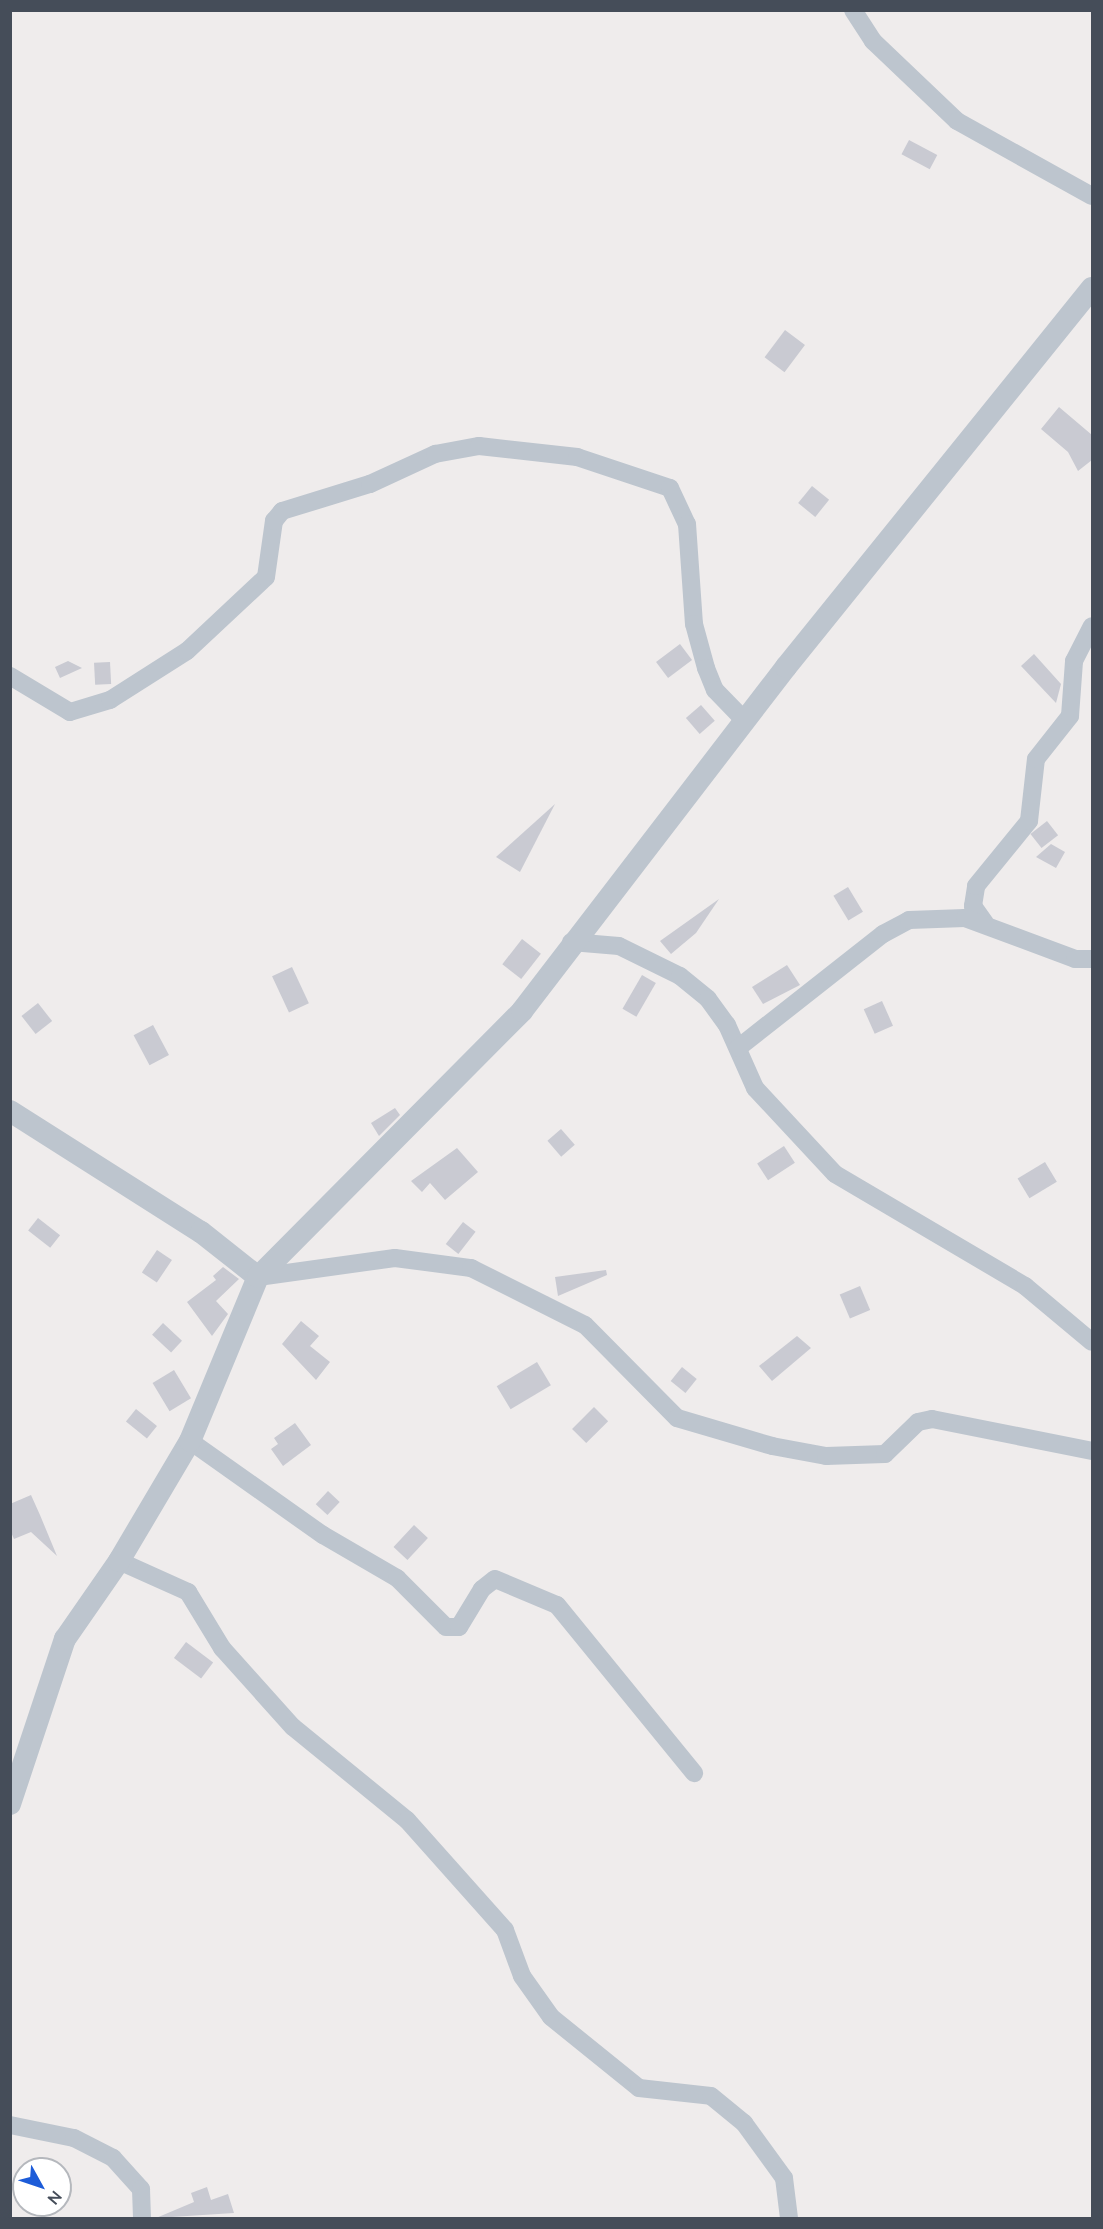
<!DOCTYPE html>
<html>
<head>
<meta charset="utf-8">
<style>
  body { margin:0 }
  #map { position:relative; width:1103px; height:2229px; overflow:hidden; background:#efecec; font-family:"Nunito Sans",sans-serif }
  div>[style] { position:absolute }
  .building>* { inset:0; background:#c9cad2; transform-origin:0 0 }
  .minor>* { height:18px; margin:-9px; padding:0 9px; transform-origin:9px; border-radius:9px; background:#bdc5ce }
  .tertiary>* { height:22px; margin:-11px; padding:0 11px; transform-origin:11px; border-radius:11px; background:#bdc5ce }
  span { translate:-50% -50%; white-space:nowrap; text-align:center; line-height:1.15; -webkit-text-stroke:4.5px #fff; paint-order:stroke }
  .frame { position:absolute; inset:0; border:12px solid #454d59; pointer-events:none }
  .north { position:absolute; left:12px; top:2157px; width:60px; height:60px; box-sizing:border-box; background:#fff; border:2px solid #b5b8bd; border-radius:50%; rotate:130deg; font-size:16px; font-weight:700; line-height:24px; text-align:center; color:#454d59 }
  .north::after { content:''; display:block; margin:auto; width:21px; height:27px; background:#1d5cd8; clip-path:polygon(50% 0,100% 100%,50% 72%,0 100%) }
</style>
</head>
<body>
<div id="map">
  <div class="building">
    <i style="left:909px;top:140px;width:32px;height:16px;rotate:28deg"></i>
    <i style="left:785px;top:330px;width:25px;height:34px;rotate:37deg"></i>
    <i style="clip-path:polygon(1059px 407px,1092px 435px,1092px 460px,1078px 471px,1068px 452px,1041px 429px)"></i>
    <i style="left:812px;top:486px;width:22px;height:22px;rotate:39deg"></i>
    <i style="left:680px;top:644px;width:20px;height:30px;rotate:53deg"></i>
    <i style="clip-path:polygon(1034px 654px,1061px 684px,1056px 703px,1021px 666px)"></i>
    <i style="clip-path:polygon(68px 661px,82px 668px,60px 678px,55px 667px)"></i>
    <i style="left:110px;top:662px;width:22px;height:16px;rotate:87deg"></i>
    <i style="left:701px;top:705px;width:21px;height:20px;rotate:49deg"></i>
    <i style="clip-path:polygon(555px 804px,520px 872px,496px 857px)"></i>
    <i style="left:1047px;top:821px;width:18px;height:21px;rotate:52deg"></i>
    <i style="clip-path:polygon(1051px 844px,1065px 852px,1056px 868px,1036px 857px)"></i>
    <i style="left:848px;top:887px;width:29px;height:17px;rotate:59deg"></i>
    <i style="clip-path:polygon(719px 899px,696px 933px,671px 954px,660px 941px)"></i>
    <i style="left:522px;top:939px;width:24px;height:32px;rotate:38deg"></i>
    <i style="clip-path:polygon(787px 965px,800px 985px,763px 1004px,752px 987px)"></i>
    <i style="left:292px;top:967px;width:40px;height:22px;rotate:65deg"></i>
    <i style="left:642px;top:975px;width:16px;height:39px;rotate:30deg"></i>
    <i style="left:882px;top:1001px;width:27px;height:20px;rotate:66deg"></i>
    <i style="left:38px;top:1003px;width:23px;height:21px;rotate:52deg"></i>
    <i style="left:153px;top:1025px;width:34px;height:22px;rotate:62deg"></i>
    <i style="clip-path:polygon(395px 1108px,400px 1115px,379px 1136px,371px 1123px)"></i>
    <i style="left:561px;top:1129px;width:21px;height:18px;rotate:49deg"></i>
    <i style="left:784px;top:1146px;width:20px;height:32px;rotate:57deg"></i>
    <i style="clip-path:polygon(457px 1148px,478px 1172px,445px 1200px,430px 1183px,422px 1192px,411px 1181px)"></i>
    <i style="left:1045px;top:1162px;width:23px;height:32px;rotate:59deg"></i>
    <i style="left:38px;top:1218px;width:28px;height:16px;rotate:38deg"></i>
    <i style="left:463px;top:1222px;width:16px;height:28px;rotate:38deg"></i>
    <i style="left:157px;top:1250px;width:18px;height:27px;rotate:34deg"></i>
    <i style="clip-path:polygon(223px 1267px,239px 1279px,216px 1301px,228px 1314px,212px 1336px,187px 1302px,216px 1280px,213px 1276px)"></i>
    <i style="clip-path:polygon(606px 1270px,607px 1275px,558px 1296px,555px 1277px)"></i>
    <i style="left:860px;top:1286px;width:26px;height:22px;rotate:67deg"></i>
    <i style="clip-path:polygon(301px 1321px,319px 1336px,310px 1346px,330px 1362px,316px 1380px,282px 1344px)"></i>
    <i style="left:163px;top:1323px;width:26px;height:16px;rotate:43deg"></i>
    <i style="clip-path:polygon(797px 1336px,811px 1348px,772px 1381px,759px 1366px)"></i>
    <i style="left:537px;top:1362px;width:27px;height:47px;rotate:59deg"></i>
    <i style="left:682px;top:1367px;width:19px;height:18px;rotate:39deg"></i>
    <i style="left:174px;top:1370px;width:33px;height:25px;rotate:59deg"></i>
    <i style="left:594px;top:1407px;width:20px;height:31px;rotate:45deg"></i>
    <i style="left:136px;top:1409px;width:27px;height:16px;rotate:39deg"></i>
    <i style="clip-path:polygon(295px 1423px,311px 1445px,283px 1466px,271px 1449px,278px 1444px,274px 1438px)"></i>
    <i style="left:328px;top:1491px;width:16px;height:18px;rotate:43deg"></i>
    <i style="clip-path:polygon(31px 1495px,40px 1515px,57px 1556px,31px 1532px,14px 1539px,10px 1530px,10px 1504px)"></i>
    <i style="left:414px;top:1525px;width:19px;height:30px;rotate:43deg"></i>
    <i style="left:186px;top:1642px;width:34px;height:20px;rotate:37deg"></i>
    <i style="clip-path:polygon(207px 2187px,211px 2200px,228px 2194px,234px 2213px,156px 2218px,194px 2202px,191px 2193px)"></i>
  </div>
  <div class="minor">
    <i style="left:853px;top:10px;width:37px;rotate:57deg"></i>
    <i style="left:873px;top:41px;width:116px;rotate:43.6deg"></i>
    <i style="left:957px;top:121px;width:154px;rotate:29.1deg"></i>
    <i style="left:10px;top:676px;width:70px;rotate:31deg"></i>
    <i style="left:70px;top:712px;width:42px;rotate:-16.7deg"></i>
    <i style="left:110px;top:700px;width:91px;rotate:-32.5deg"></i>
    <i style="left:187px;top:651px;width:108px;rotate:-43.1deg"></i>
    <i style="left:266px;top:577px;width:57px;rotate:-81.9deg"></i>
    <i style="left:274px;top:521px;width:13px;rotate:-51deg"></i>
    <i style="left:282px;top:511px;width:92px;rotate:-17.1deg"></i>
    <i style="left:370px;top:484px;width:72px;rotate:-24.8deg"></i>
    <i style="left:435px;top:454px;width:45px;rotate:-10.3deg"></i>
    <i style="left:479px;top:446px;width:99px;rotate:6.4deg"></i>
    <i style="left:577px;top:457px;width:98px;rotate:18.4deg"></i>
    <i style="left:670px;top:488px;width:40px;rotate:65deg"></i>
    <i style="left:687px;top:524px;width:100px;rotate:86deg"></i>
    <i style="left:694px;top:624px;width:46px;rotate:74.7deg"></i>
    <i style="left:706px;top:668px;width:24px;rotate:68deg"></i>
    <i style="left:715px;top:690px;width:43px;rotate:45.9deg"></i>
    <i style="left:985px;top:923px;width:21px;rotate:-125deg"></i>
    <i style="left:973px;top:906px;width:20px;rotate:-81deg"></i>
    <i style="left:976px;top:886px;width:84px;rotate:-50.8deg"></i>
    <i style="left:1029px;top:821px;width:62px;rotate:-83.6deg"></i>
    <i style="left:1036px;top:759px;width:55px;rotate:-51.7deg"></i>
    <i style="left:1070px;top:716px;width:55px;rotate:-85.8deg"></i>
    <i style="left:1074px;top:661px;width:39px;rotate:-63deg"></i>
    <i style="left:571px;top:942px;width:48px;rotate:4.8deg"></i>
    <i style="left:619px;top:946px;width:68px;rotate:26.2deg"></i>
    <i style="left:680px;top:976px;width:36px;rotate:39deg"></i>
    <i style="left:708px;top:999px;width:32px;rotate:54deg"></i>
    <i style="left:727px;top:1025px;width:69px;rotate:66deg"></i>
    <i style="left:755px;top:1088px;width:117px;rotate:47.1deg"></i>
    <i style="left:835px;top:1174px;width:221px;rotate:30.5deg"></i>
    <i style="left:1025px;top:1286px;width:87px;rotate:39.9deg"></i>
    <i style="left:738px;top:1048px;width:184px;rotate:-38.2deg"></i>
    <i style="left:883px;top:934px;width:30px;rotate:-28deg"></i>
    <i style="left:909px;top:920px;width:56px;rotate:-2deg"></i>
    <i style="left:965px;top:918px;width:117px;rotate:20.4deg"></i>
    <i style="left:1075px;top:959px;width:17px"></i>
    <i style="left:258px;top:1277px;width:138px;rotate:-7.9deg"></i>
    <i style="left:395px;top:1258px;width:77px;rotate:7.5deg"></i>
    <i style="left:471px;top:1268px;width:127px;rotate:26.6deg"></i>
    <i style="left:585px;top:1325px;width:131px;rotate:45.3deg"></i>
    <i style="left:677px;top:1418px;width:99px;rotate:16.4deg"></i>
    <i style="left:772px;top:1446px;width:55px;rotate:10.5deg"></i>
    <i style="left:826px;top:1456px;width:59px;rotate:-1.9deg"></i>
    <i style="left:885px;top:1454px;width:46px;rotate:-44.1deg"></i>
    <i style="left:918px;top:1422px;width:14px;rotate:-12deg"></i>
    <i style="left:932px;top:1419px;width:163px;rotate:11.3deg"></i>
    <i style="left:190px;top:1441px;width:163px;rotate:35.3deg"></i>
    <i style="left:323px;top:1535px;width:86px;rotate:30.2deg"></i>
    <i style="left:397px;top:1578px;width:69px;rotate:45deg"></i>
    <i style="left:446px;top:1627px;width:13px"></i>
    <i style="left:459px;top:1627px;width:44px;rotate:-58.8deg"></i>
    <i style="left:482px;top:1589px;width:16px;rotate:-38deg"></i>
    <i style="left:495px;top:1579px;width:67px;rotate:22.8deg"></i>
    <i style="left:557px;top:1605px;width:217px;rotate:50.8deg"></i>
    <i style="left:119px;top:1561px;width:76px;rotate:24.2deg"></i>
    <i style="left:188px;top:1592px;width:66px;rotate:58.7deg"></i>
    <i style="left:222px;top:1648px;width:106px;rotate:48.1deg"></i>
    <i style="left:293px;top:1727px;width:147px;rotate:39.2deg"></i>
    <i style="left:407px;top:1820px;width:147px;rotate:48.3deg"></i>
    <i style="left:505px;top:1930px;width:49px;rotate:69.7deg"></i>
    <i style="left:522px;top:1976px;width:50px;rotate:54.7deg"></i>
    <i style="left:551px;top:2017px;width:113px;rotate:38.9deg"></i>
    <i style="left:639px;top:2088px;width:72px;rotate:6.3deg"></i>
    <i style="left:711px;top:2096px;width:43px;rotate:39.3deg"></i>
    <i style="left:744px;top:2123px;width:68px;rotate:54deg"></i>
    <i style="left:784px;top:2178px;width:40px;rotate:82.9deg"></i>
    <i style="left:10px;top:2125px;width:65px;rotate:11.5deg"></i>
    <i style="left:74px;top:2138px;width:44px;rotate:27.1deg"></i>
    <i style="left:113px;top:2158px;width:42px;rotate:47.9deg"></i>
    <i style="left:141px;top:2189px;width:29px;rotate:88deg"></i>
  </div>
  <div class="tertiary">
    <i style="left:10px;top:1111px;width:226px;rotate:32.4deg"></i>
    <i style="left:201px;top:1232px;width:73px;rotate:38.3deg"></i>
    <i style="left:10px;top:1804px;width:174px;rotate:-71.6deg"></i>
    <i style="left:65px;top:1639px;width:95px;rotate:-55.3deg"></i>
    <i style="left:119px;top:1561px;width:139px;rotate:-59.4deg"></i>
    <i style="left:190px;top:1441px;width:178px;rotate:-67.5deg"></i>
    <i style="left:258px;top:1277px;width:375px;rotate:-45.2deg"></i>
    <i style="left:522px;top:1011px;width:434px;rotate:-52.5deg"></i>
    <i style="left:786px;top:667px;width:487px;rotate:-51.1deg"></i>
  </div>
  <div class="frame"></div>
  <div class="north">N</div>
</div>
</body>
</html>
